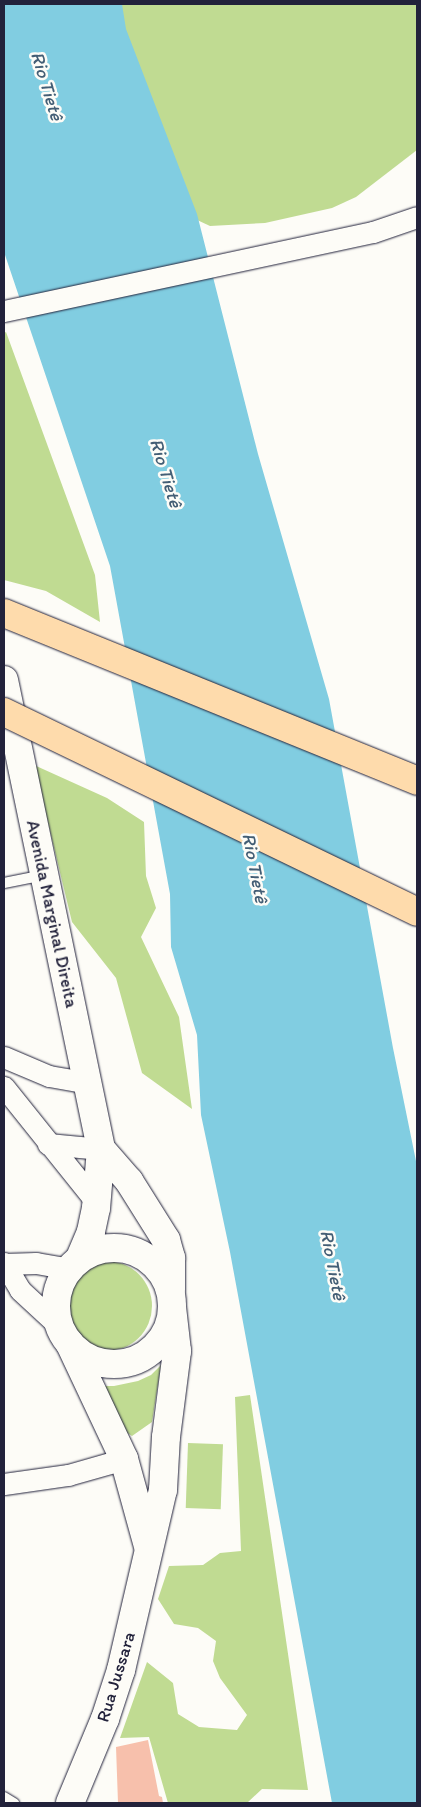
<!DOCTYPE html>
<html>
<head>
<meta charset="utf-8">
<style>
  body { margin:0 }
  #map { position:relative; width:421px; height:1807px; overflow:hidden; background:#fdfcf7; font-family:Itim,sans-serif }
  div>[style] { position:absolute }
  .green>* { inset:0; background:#c0db92; transform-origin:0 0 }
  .round { border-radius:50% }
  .water>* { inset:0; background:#81cde1 }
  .building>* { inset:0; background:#f7c0ac }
  .roads { filter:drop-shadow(0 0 1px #22223b) drop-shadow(0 0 1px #22223b) }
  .service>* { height:10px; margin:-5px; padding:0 5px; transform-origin:5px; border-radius:5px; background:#fdfcf7 }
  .minor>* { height:21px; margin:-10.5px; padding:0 10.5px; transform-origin:10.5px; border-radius:10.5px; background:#fdfcf7 }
  .secondary>* { height:28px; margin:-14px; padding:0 14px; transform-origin:14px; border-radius:14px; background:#fdfcf7 }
  .secondary>.ring { margin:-14px; padding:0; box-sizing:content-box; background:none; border:28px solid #fdfcf7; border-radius:50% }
  .motorway>* { height:28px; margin:-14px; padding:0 14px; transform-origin:14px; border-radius:14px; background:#fedbac }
  .bridges { filter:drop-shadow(0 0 1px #22223b) drop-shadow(0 0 1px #22223b) }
  .motorway-bridge>* { height:28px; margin:-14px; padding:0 14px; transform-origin:14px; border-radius:14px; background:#fedbac }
  span { translate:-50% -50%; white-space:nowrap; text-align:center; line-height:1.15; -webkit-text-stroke:5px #fdfcf7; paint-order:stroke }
  .street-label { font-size:18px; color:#22223b }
  .water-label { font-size:19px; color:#435e75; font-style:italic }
  .frame { position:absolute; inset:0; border:5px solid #22223b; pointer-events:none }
</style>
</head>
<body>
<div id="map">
  <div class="green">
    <i style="clip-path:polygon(110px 4px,417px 4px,417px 150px,356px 197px,332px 208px,265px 223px,210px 226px,195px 219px)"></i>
    <i style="clip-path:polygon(6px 332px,95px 575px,100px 622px,46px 591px,4px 580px,4px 333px)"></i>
    <i style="clip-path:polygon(34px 765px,107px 798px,144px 822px,146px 876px,156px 908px,141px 937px,179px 1017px,192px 1109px,142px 1073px,116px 978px,72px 922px)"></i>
    <i class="round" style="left:62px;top:1261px;width:90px;height:90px"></i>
    <i style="clip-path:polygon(161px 1365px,152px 1422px,132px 1436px,115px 1425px,96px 1386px,114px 1386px,138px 1381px,151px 1375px)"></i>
    <i style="clip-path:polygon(250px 1395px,308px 1790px,262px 1789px,247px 1803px,168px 1803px,149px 1737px,120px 1738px,147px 1662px,173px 1683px,178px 1714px,199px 1727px,237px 1730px,247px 1715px,220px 1678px,213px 1661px,216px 1641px,198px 1628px,174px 1624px,158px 1599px,169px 1566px,203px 1565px,220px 1553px,241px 1551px,235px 1397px)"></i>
    <i style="left:188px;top:1443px;width:35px;height:65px;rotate:2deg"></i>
  </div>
  <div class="water">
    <i style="clip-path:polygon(4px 4px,122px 4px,126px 29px,197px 214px,258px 454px,329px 699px,393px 1048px,417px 1166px,417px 1803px,332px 1803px,230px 1252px,201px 1115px,197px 1035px,171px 947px,170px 894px,110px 566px,4px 252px)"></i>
  </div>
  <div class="building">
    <i style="clip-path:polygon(148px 1740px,159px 1796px,162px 1797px,163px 1803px,118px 1803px,116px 1747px)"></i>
  </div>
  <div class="roads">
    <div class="service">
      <i style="left:4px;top:883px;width:41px;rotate:-11.3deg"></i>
      <i style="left:4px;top:1797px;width:12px;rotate:31deg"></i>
    </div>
    <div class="minor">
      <i style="left:4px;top:311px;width:377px;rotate:-12.1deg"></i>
      <i style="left:373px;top:232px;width:46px;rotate:-18.8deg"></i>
      <i style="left:4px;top:1057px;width:49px;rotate:22.9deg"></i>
      <i style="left:49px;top:1076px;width:40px;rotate:10deg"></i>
      <i style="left:4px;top:1087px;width:147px;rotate:51.3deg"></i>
      <i style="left:48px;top:1144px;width:53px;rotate:5.4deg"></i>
      <i style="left:4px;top:1263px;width:31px;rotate:59deg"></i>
      <i style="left:20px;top:1290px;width:53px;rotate:42.7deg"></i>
      <i style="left:4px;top:1264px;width:32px;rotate:-2deg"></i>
      <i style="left:36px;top:1263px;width:34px;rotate:10deg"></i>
      <i style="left:4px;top:1484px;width:65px;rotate:-8deg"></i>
      <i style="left:68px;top:1475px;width:58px;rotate:-15.9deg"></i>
    </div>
    <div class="secondary">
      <i style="left:4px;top:680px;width:479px;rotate:78.3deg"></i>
      <i style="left:101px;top:1149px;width:59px;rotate:94.8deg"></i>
      <i style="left:96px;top:1208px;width:25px;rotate:102deg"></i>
      <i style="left:91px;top:1232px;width:28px;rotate:113deg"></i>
      <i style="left:101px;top:1149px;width:43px;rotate:48.8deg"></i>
      <i style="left:129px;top:1181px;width:70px;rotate:57.9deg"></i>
      <i style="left:166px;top:1240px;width:19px;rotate:74deg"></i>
      <i style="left:171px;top:1258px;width:32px;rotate:90deg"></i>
      <i class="ring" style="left:56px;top:1248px;width:88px;height:88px"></i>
      <i style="left:70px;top:1344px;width:127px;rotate:64.8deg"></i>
      <i style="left:124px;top:1459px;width:90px;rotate:74.6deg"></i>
      <i style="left:70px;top:1803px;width:91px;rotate:-67.4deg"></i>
      <i style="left:105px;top:1719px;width:52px;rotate:-71.9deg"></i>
      <i style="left:121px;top:1670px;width:185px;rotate:-76.9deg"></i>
      <i style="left:163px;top:1490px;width:53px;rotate:-86.8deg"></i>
      <i style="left:166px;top:1437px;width:87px;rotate:-82.7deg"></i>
      <i style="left:177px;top:1351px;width:44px;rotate:-96.5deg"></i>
    </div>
    <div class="motorway">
      <i style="left:4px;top:613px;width:446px;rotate:22.1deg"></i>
    </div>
  </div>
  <div class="bridges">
    <div class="motorway-bridge">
      <i style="left:4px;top:712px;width:459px;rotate:25.8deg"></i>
    </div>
  </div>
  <div class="street-label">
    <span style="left:52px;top:914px;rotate:78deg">Avenida Marginal Direita</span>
    <span style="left:116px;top:1677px;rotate:-73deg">Rua Jussara</span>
  </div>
  <div class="water-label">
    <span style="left:47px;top:86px;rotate:73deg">Rio Tietê</span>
    <span style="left:166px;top:473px;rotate:73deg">Rio Tietê</span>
    <span style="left:255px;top:868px;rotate:79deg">Rio Tietê</span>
    <span style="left:333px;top:1265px;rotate:79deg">Rio Tietê</span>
  </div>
  <div class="frame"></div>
</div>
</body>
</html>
